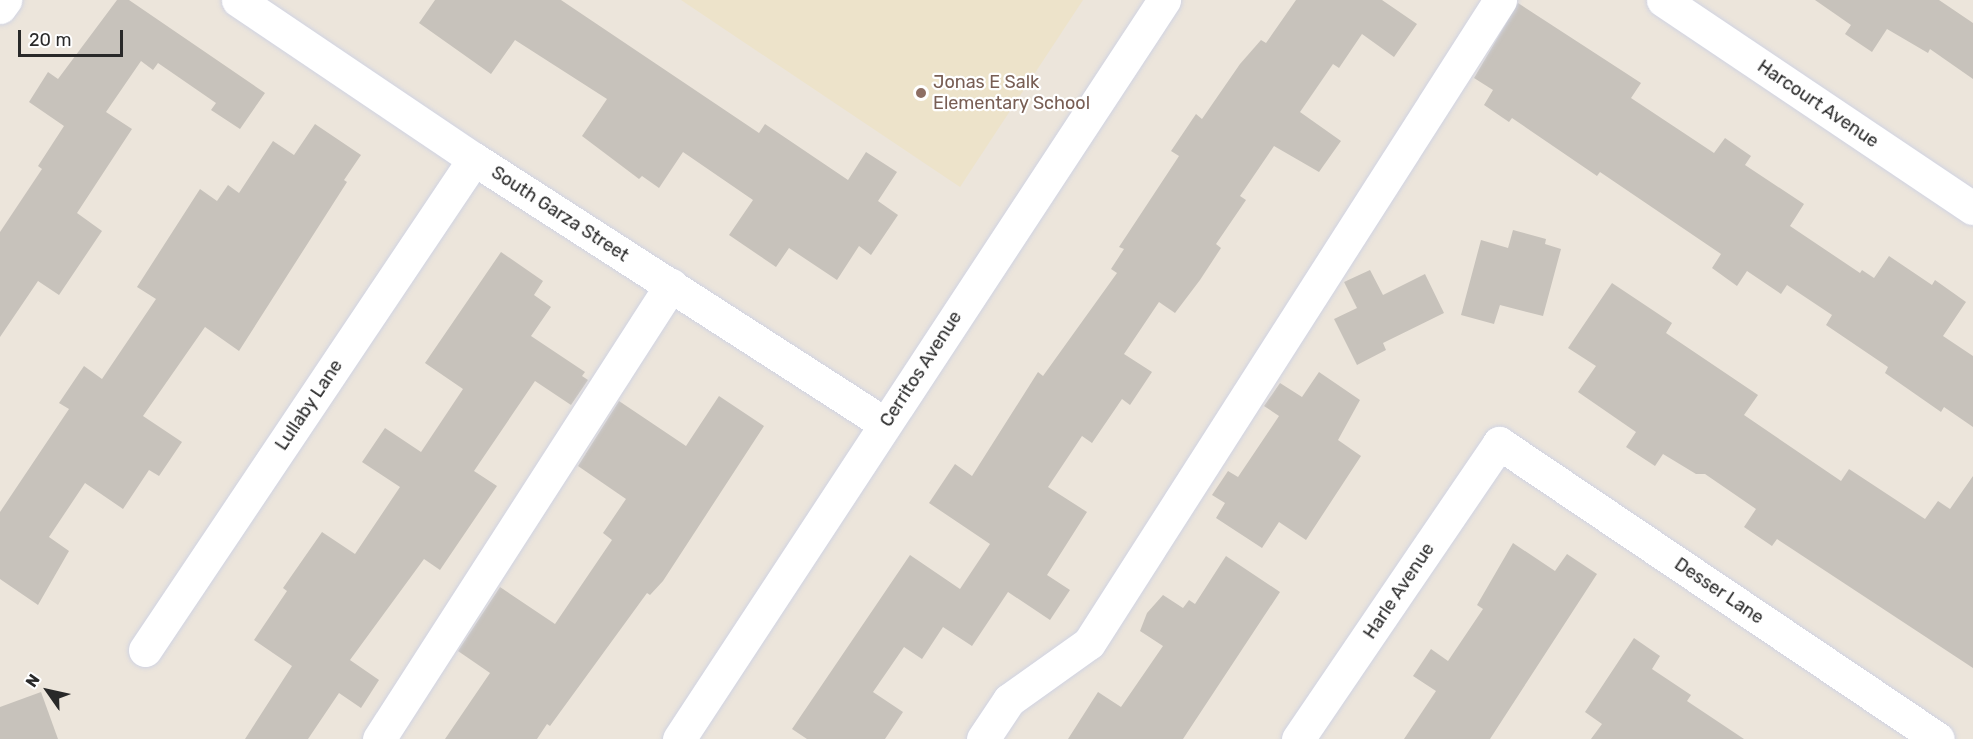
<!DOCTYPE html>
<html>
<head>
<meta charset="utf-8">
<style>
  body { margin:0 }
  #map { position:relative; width:1973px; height:739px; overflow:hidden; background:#ece5db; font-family:Rubik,sans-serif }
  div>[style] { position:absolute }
  .education>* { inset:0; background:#ede3ca }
  .building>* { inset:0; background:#c7c2bb }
  .roads { filter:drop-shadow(0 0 2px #d0d3e2) drop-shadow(0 0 2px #d0d3e2) }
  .minor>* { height:33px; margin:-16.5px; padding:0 16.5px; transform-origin:16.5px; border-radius:16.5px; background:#fff }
  .dots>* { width:16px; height:16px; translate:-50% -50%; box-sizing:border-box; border:3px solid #fff; border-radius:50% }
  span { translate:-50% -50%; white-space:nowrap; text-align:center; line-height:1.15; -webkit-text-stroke:4.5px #fff; paint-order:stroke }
  .education-label { font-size:18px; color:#785e54 }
  .left { translate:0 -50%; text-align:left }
  .street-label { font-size:18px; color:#292929 }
  .north { position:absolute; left:18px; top:661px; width:60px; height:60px; -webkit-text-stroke:4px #fff; paint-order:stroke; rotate:304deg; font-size:16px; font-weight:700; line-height:24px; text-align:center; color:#292929 }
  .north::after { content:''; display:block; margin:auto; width:21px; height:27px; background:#292929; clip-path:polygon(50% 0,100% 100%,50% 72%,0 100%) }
  .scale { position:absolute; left:18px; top:30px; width:105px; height:27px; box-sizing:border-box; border:3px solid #292929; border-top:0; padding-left:8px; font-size:18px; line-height:21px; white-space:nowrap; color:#292929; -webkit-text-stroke:4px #fff; paint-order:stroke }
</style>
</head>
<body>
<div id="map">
  <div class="education">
    <i style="clip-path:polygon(681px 0,1083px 0,960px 187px)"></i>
  </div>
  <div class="building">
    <i style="clip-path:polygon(117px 0,129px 0,265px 93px,240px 129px,211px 110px,216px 103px,158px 63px,153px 70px,141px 61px,106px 112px,132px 129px,77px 213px,102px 231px,59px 295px,38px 281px,0 337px,0 232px,42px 169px,38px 166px,64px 126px,29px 102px,48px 72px,58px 79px)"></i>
    <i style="clip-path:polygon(435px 0,561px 0,759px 133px,765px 124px,848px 180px,866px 152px,897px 172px,878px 201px,898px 215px,871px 255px,859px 246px,837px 280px,789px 248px,776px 267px,729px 235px,753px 200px,683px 152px,659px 188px,642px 176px,639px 179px,582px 136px,607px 99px,515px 40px,491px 74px,419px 23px)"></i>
    <i style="clip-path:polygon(1296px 0,1382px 0,1417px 24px,1394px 57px,1362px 34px,1339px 68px,1333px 64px,1300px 112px,1341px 141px,1319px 172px,1274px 146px,1240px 196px,1246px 200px,1216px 244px,1221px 248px,1200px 280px,1175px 313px,1159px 302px,1124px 354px,1152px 372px,1130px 405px,1122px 399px,1092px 443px,1082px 436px,1048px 487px,1087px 512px,1047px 575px,1070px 590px,1050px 620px,1008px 592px,972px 646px,943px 627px,922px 659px,904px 647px,873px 692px,903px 712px,885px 739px,807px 739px,792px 729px,910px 555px,960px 589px,990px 544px,929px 503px,955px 464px,972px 476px,1038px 372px,1043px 376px,1117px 273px,1111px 269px,1124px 249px,1119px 247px,1179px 156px,1171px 151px,1196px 114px,1202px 119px,1240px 64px,1261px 40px,1266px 43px)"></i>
    <i style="clip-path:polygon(1815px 0,1939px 0,1973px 23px,1973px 79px,1930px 49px,1928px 53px,1887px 29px,1872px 52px,1845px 34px,1851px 25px)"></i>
    <i style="clip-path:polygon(1518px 3px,1641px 83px,1631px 98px,1714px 153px,1725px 138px,1751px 156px,1745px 165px,1804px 204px,1790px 226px,1860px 273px,1862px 270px,1874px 278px,1889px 256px,1932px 285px,1935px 280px,1966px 302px,1943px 336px,1973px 356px,1973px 427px,1944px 407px,1941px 412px,1885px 373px,1888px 367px,1826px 325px,1832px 315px,1787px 285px,1781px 294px,1747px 271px,1737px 286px,1712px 268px,1721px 254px,1600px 172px,1597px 176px,1512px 118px,1509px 122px,1484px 105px,1493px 90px,1474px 78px)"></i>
    <i style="clip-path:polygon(315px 124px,361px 155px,344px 180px,347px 182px,239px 351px,205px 327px,143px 416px,182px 442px,159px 476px,149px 470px,123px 509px,85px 483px,49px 537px,69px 551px,38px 605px,0 579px,0 512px,69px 409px,59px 403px,84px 366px,102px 379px,156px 299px,137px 287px,200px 189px,217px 201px,228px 185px,239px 193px,273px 141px,294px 155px)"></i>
    <i style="clip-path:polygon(1513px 230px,1546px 239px,1545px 244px,1561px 249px,1543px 316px,1500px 305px,1494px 324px,1461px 315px,1481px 240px,1508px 248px)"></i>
    <i style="clip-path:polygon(501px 252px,543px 281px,534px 295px,551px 307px,531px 336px,585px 372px,582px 376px,588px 380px,571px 405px,535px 381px,474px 471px,497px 486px,440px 570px,424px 559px,350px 660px,379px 680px,361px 708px,339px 693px,308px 739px,245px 739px,292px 666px,254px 640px,287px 591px,283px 588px,322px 532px,355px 554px,400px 487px,362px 462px,385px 428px,421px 452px,463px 389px,425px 363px)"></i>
    <i style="clip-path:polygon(1370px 270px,1383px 295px,1425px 274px,1444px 313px,1383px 343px,1386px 350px,1357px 365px,1334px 319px,1357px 308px,1344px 282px)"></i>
    <i style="clip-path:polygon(1612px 283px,1672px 323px,1666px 333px,1758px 395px,1744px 415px,1841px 481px,1849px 469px,1925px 519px,1938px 501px,1950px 509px,1973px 476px,1973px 668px,1777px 539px,1772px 546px,1744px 527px,1756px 509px,1705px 474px,1696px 474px,1663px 454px,1655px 466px,1626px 447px,1636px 432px,1578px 392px,1596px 366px,1568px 348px)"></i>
    <i style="clip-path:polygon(1319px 372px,1360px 400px,1338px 440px,1361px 456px,1306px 540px,1279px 522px,1262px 548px,1216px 518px,1225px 503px,1212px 495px,1228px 471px,1238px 477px,1279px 416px,1264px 406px,1280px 383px,1302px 397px)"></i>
    <i style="clip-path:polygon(719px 396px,764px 426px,663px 581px,650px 595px,647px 593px,550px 726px,547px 724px,537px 739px,445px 739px,490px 673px,458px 651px,500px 587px,555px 624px,612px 540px,603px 533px,626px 499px,578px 466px,619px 401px,686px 446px)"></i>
    <i style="clip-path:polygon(1513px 543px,1555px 571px,1567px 554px,1597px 574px,1490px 739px,1404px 739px,1436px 691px,1413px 676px,1431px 649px,1448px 661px,1483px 609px,1477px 605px)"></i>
    <i style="clip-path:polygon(1226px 556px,1280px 592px,1183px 739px,1068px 739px,1098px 692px,1121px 707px,1163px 646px,1140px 631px,1147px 613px,1163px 595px,1183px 608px,1189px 600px,1195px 604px)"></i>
    <i style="clip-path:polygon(1634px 638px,1660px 656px,1652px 669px,1691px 695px,1687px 701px,1744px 739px,1591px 739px,1602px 724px,1585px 712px)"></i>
    <i style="clip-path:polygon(41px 692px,58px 739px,0 739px,0 707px)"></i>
  </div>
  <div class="roads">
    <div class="minor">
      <i style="left:238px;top:0;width:285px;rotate:34deg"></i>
      <i style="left:474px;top:159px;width:489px;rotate:32.8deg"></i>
      <i style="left:1663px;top:0;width:373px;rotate:33.9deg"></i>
      <i style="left:0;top:7px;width:9px;rotate:-54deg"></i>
      <i style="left:145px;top:650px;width:591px;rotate:-56.18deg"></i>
      <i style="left:379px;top:739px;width:540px;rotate:-57.25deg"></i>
      <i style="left:679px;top:739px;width:884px;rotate:-56.72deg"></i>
      <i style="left:983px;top:739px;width:47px;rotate:-56.3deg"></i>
      <i style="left:1009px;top:700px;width:98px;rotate:-35.5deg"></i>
      <i style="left:1089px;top:643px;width:763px;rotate:-57.41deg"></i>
      <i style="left:1298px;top:739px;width:358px;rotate:-55.8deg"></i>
      <i style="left:1499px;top:443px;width:529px;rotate:33.99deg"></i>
    </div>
  </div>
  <div class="dots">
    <i style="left:921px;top:93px;background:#8d6e63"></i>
  </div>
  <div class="education-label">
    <span class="left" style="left:933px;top:93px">Jonas E Salk<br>Elementary School</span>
  </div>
  <div class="street-label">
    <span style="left:1818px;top:104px;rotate:34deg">Harcourt Avenue</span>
    <span style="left:560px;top:214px;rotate:33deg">South Garza Street</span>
    <span style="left:921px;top:369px;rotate:-57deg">Cerritos Avenue</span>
    <span style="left:309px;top:405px;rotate:-56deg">Lullaby Lane</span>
    <span style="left:1399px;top:591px;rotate:-56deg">Harle Avenue</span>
    <span style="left:1719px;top:591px;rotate:34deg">Desser Lane</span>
  </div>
  <div class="north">N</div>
  <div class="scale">20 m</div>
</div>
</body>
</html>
